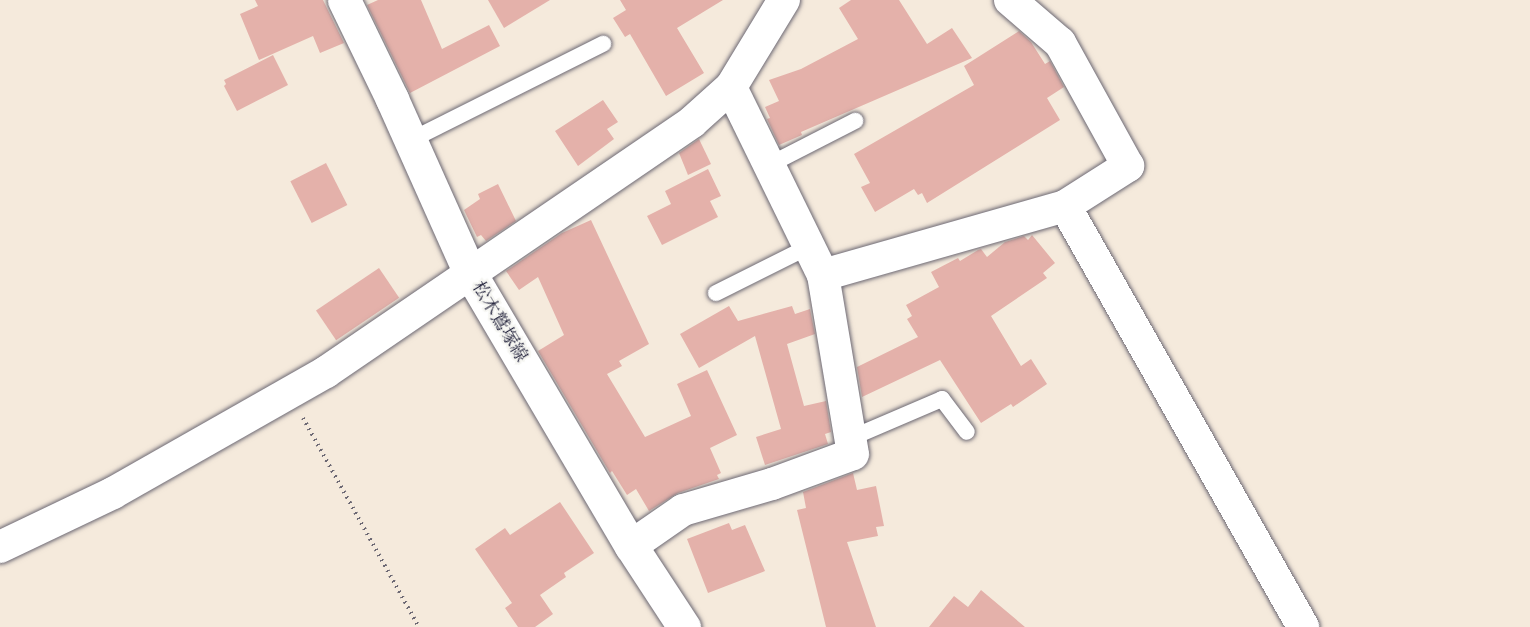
<!DOCTYPE html>
<html>
<head>
<meta charset="utf-8">
<style>
  body { margin:0 }
  #map { position:relative; width:1530px; height:627px; overflow:hidden; background:#f5eadc; font-family:"Old Standard TT","Noto Serif JP",serif }
  div>[style] { position:absolute }
  .building>* { inset:0; background:#e4b1aa; transform-origin:0 0 }
  .path>* { height:4px; margin-top:-2px; transform-origin:0; background:repeating-linear-gradient(90deg,#6c6873 0 1.5px,transparent 0 6px) }
  .roads { filter:drop-shadow(0 0 2px #6c6873) drop-shadow(0 0 2px #6c6873) }
  .service>* { height:16px; margin:-8px; padding:0 8px; transform-origin:8px; border-radius:8px; background:#fff }
  .minor>* { height:32px; margin:-16px; padding:0 16px; transform-origin:16px; border-radius:16px; background:#fff }
  .secondary>* { height:33px; margin:-16.5px; padding:0 16.5px; transform-origin:16.5px; border-radius:16.5px; background:#fff }
  span { translate:-50% -50%; white-space:nowrap; text-align:center; line-height:1.15; -webkit-text-stroke:4.5px #f6f6f2; paint-order:stroke }
  .street-label { font-size:18px; color:#22223b }
</style>
</head>
<body>
<div id="map">
  <div class="building">
    <i style="clip-path:polygon(255px 0,323px 0,344px 43px,320px 53px,313px 36px,259px 60px,240px 14px,258px 6px)"></i>
    <i style="clip-path:polygon(378px 0,421px 0,442px 49px,489px 25px,500px 46px,410px 93px,367px 5px)"></i>
    <i style="clip-path:polygon(488px 0,550px 0,504px 28px)"></i>
    <i style="clip-path:polygon(620px 0,723px 0,677px 28px,704px 73px,666px 96px,630px 34px,625px 37px,613px 18px,626px 10px)"></i>
    <i style="clip-path:polygon(851px 0,899px 0,927px 44px,952px 28px,972px 58px,801px 132px,802px 135px,779px 145px,767px 119px,770px 118px,765px 107px,779px 101px,769px 80px,801px 69px,858px 39px,839px 8px)"></i>
    <i style="clip-path:polygon(1019px 31px,1031px 42px,1045px 64px,1050px 61px,1064px 87px,1047px 98px,1060px 120px,927px 203px,922px 193px,918px 195px,914px 189px,875px 212px,861px 187px,870px 183px,854px 154px,974px 85px,964px 66px)"></i>
    <i style="clip-path:polygon(273px 55px,288px 85px,237px 111px,224px 86px,226px 84px,224px 80px)"></i>
    <i style="clip-path:polygon(603px 100px,618px 122px,607px 129px,614px 139px,578px 166px,555px 131px)"></i>
    <i style="clip-path:polygon(699px 139px,711px 164px,688px 175px,679px 153px)"></i>
    <i style="left:326px;top:163px;width:47px;height:40px;rotate:63deg"></i>
    <i style="clip-path:polygon(708px 169px,721px 196px,710px 201px,718px 217px,662px 245px,647px 216px,671px 204px,665px 191px)"></i>
    <i style="clip-path:polygon(498px 184px,516px 221px,486px 241px,481px 235px,477px 237px,464px 210px,480px 199px,478px 194px)"></i>
    <i style="clip-path:polygon(591px 220px,649px 344px,619px 361px,622px 366px,607px 374px,645px 437px,691px 416px,677px 384px,707px 370px,737px 435px,710px 448px,721px 473px,717px 475px,719px 479px,678px 493px,649px 511px,636px 489px,627px 495px,612px 471px,610px 473px,538px 351px,564px 335px,538px 277px,519px 290px,506px 271px,562px 233px)"></i>
    <i style="clip-path:polygon(1032px 235px,1055px 263px,1043px 273px,1047px 278px,991px 316px,1021px 366px,1031px 359px,1047px 384px,1013px 407px,1011px 404px,981px 423px,940px 360px,862px 397px,857px 367px,918px 337px,907px 319px,912px 316px,906px 305px,939px 287px,931px 272px,958px 258px,960px 261px,978px 250px,981px 249px,987px 257px,1005px 242px,1024px 236px,1028px 240px)"></i>
    <i style="left:379px;top:268px;width:36px;height:76px;rotate:56deg"></i>
    <i style="clip-path:polygon(729px 306px,738px 321px,792px 306px,795px 314px,792px 315px,810px 309px,815px 334px,787px 344px,804px 406px,826px 401px,831px 432px,825px 434px,828px 444px,765px 465px,756px 437px,781px 429px,755px 336px,699px 368px,680px 334px)"></i>
    <i style="clip-path:polygon(853px 473px,857px 490px,876px 486px,884px 526px,876px 527px,878px 536px,847px 542px,876px 627px,826px 627px,797px 510px,806px 508px,803px 492px)"></i>
    <i style="clip-path:polygon(560px 502px,594px 553px,564px 573px,566px 577px,540px 595px,553px 614px,535px 627px,518px 627px,505px 608px,512px 603px,475px 549px,505px 528px,510px 535px)"></i>
    <i style="clip-path:polygon(729px 523px,732px 530px,745px 525px,765px 571px,708px 593px,687px 539px)"></i>
    <i style="clip-path:polygon(981px 590px,1025px 627px,929px 627px,954px 596px,968px 607px)"></i>
  </div>
  <div class="path">
    <i style="left:303px;top:418px;width:239px;rotate:61deg"></i>
  </div>
  <div class="roads">
    <div class="service">
      <i style="left:411px;top:140px;width:215px;rotate:-26.6deg"></i>
      <i style="left:769px;top:165px;width:97px;rotate:-27.1deg"></i>
      <i style="left:716px;top:293px;width:103px;rotate:-26.6deg"></i>
      <i style="left:851px;top:438px;width:99px;rotate:-23.2deg"></i>
      <i style="left:942px;top:399px;width:41px;rotate:52.9deg"></i>
    </div>
    <div class="minor">
      <i style="left:1065px;top:206px;width:484px;rotate:60.5deg"></i>
      <i style="left:823px;top:275px;width:252px;rotate:-15.9deg"></i>
      <i style="left:1065px;top:206px;width:75px;rotate:-32.4deg"></i>
      <i style="left:1128px;top:166px;width:141px;rotate:-118.9deg"></i>
      <i style="left:1060px;top:43px;width:66px;rotate:-139.3deg"></i>
      <i style="left:631px;top:546px;width:63px;rotate:-34.7deg"></i>
      <i style="left:683px;top:510px;width:93px;rotate:-16.3deg"></i>
      <i style="left:772px;top:484px;width:86px;rotate:-20.3deg"></i>
      <i style="left:853px;top:454px;width:181px;rotate:-99.5deg"></i>
      <i style="left:823px;top:275px;width:209px;rotate:-116.1deg"></i>
      <i style="left:0;top:547px;width:125px;rotate:-25.5deg"></i>
      <i style="left:113px;top:493px;width:245px;rotate:-29.6deg"></i>
      <i style="left:326px;top:372px;width:443px;rotate:-34.3deg"></i>
      <i style="left:692px;top:122px;width:52px;rotate:-41.9deg"></i>
      <i style="left:731px;top:87px;width:102px;rotate:-58.7deg"></i>
    </div>
    <div class="secondary">
      <i style="left:344px;top:0;width:110px;rotate:64.1deg"></i>
      <i style="left:392px;top:99px;width:191px;rotate:65.9deg"></i>
      <i style="left:470px;top:273px;width:317px;rotate:59.5deg"></i>
      <i style="left:631px;top:546px;width:97px;rotate:56.8deg"></i>
    </div>
  </div>
  <div class="street-label">
    <span style="left:499px;top:322px;rotate:59deg">松木鷲塚線</span>
  </div>
</div>
</body>
</html>
